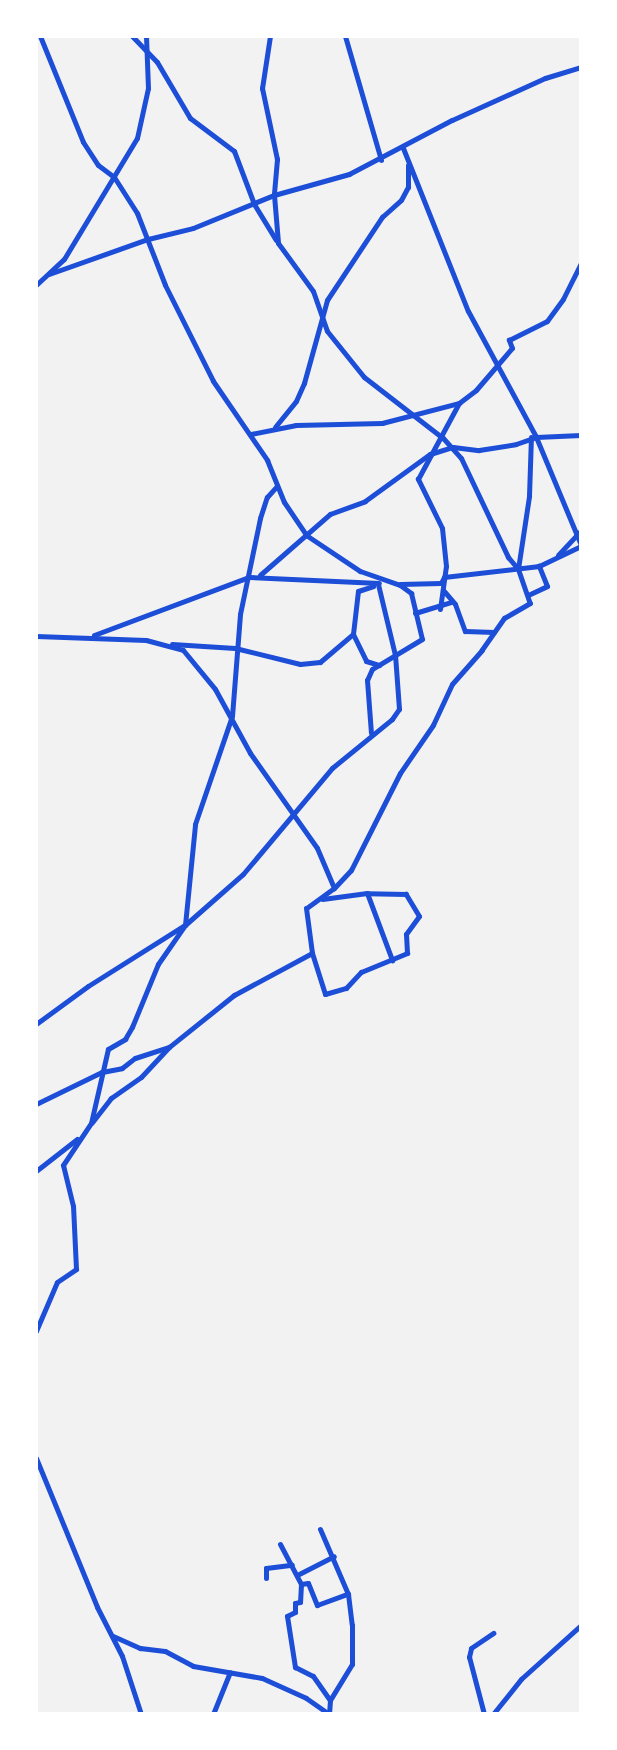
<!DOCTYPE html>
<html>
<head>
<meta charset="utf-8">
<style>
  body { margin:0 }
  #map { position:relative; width:617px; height:1750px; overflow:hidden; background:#f2f2f2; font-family:Arial,sans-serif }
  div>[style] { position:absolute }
  .minor>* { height:5px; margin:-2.5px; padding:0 2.5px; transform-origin:2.5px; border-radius:2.5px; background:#1d4ed8 }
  span { translate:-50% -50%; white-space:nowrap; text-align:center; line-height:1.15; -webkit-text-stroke:5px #fff; paint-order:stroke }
  .frame { position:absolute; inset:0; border:38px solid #fff; pointer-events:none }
</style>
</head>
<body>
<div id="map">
  <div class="minor">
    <i style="left:40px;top:36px;width:114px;rotate:67.9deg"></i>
    <i style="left:83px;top:142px;width:27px;rotate:57deg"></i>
    <i style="left:98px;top:165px;width:20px;rotate:37deg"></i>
    <i style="left:114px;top:177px;width:43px;rotate:57.4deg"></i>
    <i style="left:137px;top:213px;width:77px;rotate:68.7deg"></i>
    <i style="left:165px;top:285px;width:107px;rotate:63.4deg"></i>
    <i style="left:213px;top:381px;width:96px;rotate:55.6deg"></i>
    <i style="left:267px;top:460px;width:45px;rotate:68deg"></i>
    <i style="left:284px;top:502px;width:40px;rotate:56deg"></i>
    <i style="left:306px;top:535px;width:65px;rotate:33.7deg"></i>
    <i style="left:360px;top:571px;width:42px;rotate:19.3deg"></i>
    <i style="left:400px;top:585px;width:14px;rotate:36deg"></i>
    <i style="left:411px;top:593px;width:47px;rotate:76.6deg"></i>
    <i style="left:422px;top:639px;width:58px;rotate:149deg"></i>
    <i style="left:372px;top:669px;width:12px;rotate:114deg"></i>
    <i style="left:367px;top:680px;width:53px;rotate:85.7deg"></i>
    <i style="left:132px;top:36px;width:36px;rotate:46deg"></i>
    <i style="left:157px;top:62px;width:65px;rotate:59.5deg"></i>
    <i style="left:190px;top:118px;width:55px;rotate:36.9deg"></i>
    <i style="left:234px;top:151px;width:57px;rotate:69.3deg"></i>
    <i style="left:254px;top:204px;width:42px;rotate:58.6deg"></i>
    <i style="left:270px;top:36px;width:53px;rotate:98.7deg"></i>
    <i style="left:262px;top:88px;width:73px;rotate:78.1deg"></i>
    <i style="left:277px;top:159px;width:36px;rotate:95deg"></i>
    <i style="left:274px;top:195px;width:48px;rotate:85.2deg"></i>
    <i style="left:278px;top:243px;width:59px;rotate:53.9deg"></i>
    <i style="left:313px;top:291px;width:42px;rotate:70.7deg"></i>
    <i style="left:327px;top:331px;width:59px;rotate:51.2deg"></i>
    <i style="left:364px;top:377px;width:100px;rotate:37.7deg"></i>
    <i style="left:443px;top:438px;width:27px;rotate:48deg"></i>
    <i style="left:461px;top:458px;width:110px;rotate:64.6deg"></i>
    <i style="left:508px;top:557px;width:16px;rotate:50deg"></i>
    <i style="left:518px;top:569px;width:36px;rotate:71deg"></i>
    <i style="left:530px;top:603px;width:30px;rotate:150deg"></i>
    <i style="left:504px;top:618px;width:39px;rotate:125deg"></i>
    <i style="left:482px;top:650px;width:45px;rotate:131.4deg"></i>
    <i style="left:452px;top:684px;width:45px;rotate:114.9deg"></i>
    <i style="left:433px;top:725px;width:58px;rotate:124.5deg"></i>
    <i style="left:400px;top:773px;width:109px;rotate:116.8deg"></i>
    <i style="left:351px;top:870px;width:25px;rotate:133deg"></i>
    <i style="left:345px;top:36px;width:129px;rotate:73.8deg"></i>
    <i style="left:403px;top:148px;width:175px;rotate:68.3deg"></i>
    <i style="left:468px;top:311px;width:143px;rotate:61.6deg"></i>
    <i style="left:536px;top:437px;width:45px;rotate:-2.5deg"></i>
    <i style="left:49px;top:274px;width:105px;rotate:-19.5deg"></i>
    <i style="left:148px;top:239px;width:46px;rotate:-13.7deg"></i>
    <i style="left:193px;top:228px;width:87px;rotate:-22.2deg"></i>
    <i style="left:274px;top:195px;width:78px;rotate:-15.6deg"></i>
    <i style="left:349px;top:174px;width:116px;rotate:-27.7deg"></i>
    <i style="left:452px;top:120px;width:102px;rotate:-24.3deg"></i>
    <i style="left:545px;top:78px;width:38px;rotate:-17deg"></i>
    <i style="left:36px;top:285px;width:38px;rotate:-43deg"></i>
    <i style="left:64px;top:259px;width:141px;rotate:-58.9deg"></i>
    <i style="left:137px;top:138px;width:51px;rotate:-77.6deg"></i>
    <i style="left:148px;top:88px;width:52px;rotate:-92.2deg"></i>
    <i style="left:275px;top:427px;width:33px;rotate:-51deg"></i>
    <i style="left:296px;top:401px;width:20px;rotate:-66deg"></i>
    <i style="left:304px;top:383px;width:86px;rotate:-74.5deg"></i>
    <i style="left:327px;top:300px;width:100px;rotate:-56.5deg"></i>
    <i style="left:382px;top:217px;width:25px;rotate:-42deg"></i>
    <i style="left:401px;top:200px;width:15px;rotate:-62deg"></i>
    <i style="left:408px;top:187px;width:22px;rotate:-90deg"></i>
    <i style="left:251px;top:434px;width:46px;rotate:-11.3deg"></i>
    <i style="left:296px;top:425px;width:86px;rotate:-1.3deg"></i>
    <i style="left:382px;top:423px;width:80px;rotate:-14.6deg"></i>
    <i style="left:558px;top:555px;width:34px;rotate:-47deg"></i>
    <i style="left:518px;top:569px;width:74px;rotate:-81.4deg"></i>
    <i style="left:529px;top:496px;width:59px;rotate:-88.1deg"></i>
    <i style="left:260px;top:575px;width:93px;rotate:-41.1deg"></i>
    <i style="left:330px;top:514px;width:37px;rotate:-20deg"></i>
    <i style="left:365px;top:501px;width:80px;rotate:-35.9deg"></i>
    <i style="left:430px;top:454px;width:24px;rotate:-17deg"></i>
    <i style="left:453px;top:447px;width:26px;rotate:7deg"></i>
    <i style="left:479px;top:450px;width:37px;rotate:-9deg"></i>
    <i style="left:516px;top:444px;width:21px;rotate:-19deg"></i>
    <i style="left:536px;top:437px;width:117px;rotate:67.4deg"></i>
    <i style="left:400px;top:584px;width:41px;rotate:-1.4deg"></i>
    <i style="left:441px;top:583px;width:7px;rotate:-63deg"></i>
    <i style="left:444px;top:577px;width:96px;rotate:-6.6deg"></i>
    <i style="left:539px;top:566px;width:47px;rotate:-25.5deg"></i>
    <i style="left:443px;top:590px;width:18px;rotate:49deg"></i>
    <i style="left:455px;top:604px;width:29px;rotate:70deg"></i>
    <i style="left:465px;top:631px;width:29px;rotate:2deg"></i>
    <i style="left:528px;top:595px;width:21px;rotate:-25deg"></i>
    <i style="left:547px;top:586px;width:22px;rotate:-112deg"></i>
    <i style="left:440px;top:609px;width:43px;rotate:-82.1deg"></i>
    <i style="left:446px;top:566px;width:38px;rotate:-96deg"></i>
    <i style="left:442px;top:528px;width:55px;rotate:-116.1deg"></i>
    <i style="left:418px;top:479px;width:86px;rotate:-61.7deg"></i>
    <i style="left:459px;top:403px;width:21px;rotate:-37deg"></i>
    <i style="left:476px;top:390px;width:55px;rotate:-49.4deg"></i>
    <i style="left:512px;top:348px;width:9px;rotate:-111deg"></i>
    <i style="left:509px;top:340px;width:42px;rotate:-26.6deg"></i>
    <i style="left:547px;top:321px;width:27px;rotate:-54deg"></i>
    <i style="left:563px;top:299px;width:40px;rotate:-63.4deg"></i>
    <i style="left:415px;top:613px;width:39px;rotate:-17deg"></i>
    <i style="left:353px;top:634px;width:30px;rotate:64deg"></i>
    <i style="left:366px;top:661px;width:14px;rotate:17deg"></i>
    <i style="left:94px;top:635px;width:165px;rotate:-20.5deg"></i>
    <i style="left:249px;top:577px;width:130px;rotate:2.6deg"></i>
    <i style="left:36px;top:636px;width:110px;rotate:2.1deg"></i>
    <i style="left:146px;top:640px;width:38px;rotate:15deg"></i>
    <i style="left:183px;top:650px;width:50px;rotate:50.6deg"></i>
    <i style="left:215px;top:689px;width:73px;rotate:61.3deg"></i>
    <i style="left:250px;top:753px;width:116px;rotate:54.8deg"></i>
    <i style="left:317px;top:848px;width:43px;rotate:67deg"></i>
    <i style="left:334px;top:888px;width:34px;rotate:144deg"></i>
    <i style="left:306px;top:908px;width:45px;rotate:82.4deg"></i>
    <i style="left:312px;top:953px;width:89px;rotate:151.7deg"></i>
    <i style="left:234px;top:995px;width:83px;rotate:141.3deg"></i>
    <i style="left:169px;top:1047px;width:41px;rotate:133deg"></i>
    <i style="left:141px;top:1077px;width:37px;rotate:145deg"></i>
    <i style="left:111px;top:1098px;width:31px;rotate:128deg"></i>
    <i style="left:172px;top:644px;width:63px;rotate:3.6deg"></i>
    <i style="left:235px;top:648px;width:67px;rotate:13.8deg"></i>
    <i style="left:300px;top:664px;width:20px;rotate:-6deg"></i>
    <i style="left:320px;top:662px;width:43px;rotate:-40.3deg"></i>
    <i style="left:353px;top:634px;width:43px;rotate:-83.4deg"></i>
    <i style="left:358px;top:591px;width:16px;rotate:-18deg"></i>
    <i style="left:367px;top:893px;width:72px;rotate:69.5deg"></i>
    <i style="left:312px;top:953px;width:43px;rotate:72.4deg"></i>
    <i style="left:325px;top:994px;width:22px;rotate:-16deg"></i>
    <i style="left:346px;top:988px;width:22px;rotate:-47deg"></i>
    <i style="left:361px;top:972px;width:50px;rotate:-22.4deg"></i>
    <i style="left:407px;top:953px;width:19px;rotate:-93deg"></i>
    <i style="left:406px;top:934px;width:22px;rotate:-54deg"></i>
    <i style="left:419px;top:916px;width:26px;rotate:-121deg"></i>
    <i style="left:406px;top:894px;width:39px;rotate:-179deg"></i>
    <i style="left:367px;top:893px;width:45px;rotate:172.4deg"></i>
    <i style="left:36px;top:1024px;width:64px;rotate:-36.2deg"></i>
    <i style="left:88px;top:986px;width:115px;rotate:-32.2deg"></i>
    <i style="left:185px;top:925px;width:77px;rotate:-41.3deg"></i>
    <i style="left:243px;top:874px;width:138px;rotate:-50deg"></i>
    <i style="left:332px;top:768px;width:77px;rotate:-39.2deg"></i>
    <i style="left:392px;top:719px;width:12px;rotate:-55deg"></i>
    <i style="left:399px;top:709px;width:54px;rotate:-94.2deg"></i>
    <i style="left:395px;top:655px;width:73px;rotate:-103.5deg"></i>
    <i style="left:36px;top:1104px;width:73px;rotate:-25.9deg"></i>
    <i style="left:102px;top:1072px;width:20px;rotate:-11deg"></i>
    <i style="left:122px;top:1068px;width:16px;rotate:-38deg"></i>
    <i style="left:135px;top:1058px;width:36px;rotate:-18deg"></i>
    <i style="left:36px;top:1171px;width:52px;rotate:-38deg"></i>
    <i style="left:36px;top:1331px;width:53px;rotate:-66.8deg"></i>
    <i style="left:57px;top:1282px;width:23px;rotate:-34deg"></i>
    <i style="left:76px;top:1269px;width:63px;rotate:-92.7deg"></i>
    <i style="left:73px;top:1206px;width:42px;rotate:-103.7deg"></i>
    <i style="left:63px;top:1165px;width:50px;rotate:-56.3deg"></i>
    <i style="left:91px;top:1123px;width:76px;rotate:-77.1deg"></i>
    <i style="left:108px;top:1049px;width:20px;rotate:-30deg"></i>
    <i style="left:125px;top:1039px;width:14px;rotate:-60deg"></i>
    <i style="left:132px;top:1027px;width:68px;rotate:-67.6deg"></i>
    <i style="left:158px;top:964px;width:47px;rotate:-55.3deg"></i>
    <i style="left:185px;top:925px;width:101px;rotate:-84.3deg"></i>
    <i style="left:195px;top:824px;width:114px;rotate:-71.1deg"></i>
    <i style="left:232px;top:716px;width:102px;rotate:-85.5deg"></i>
    <i style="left:240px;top:614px;width:98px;rotate:-78.2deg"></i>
    <i style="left:260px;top:518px;width:22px;rotate:-72deg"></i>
    <i style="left:267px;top:497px;width:13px;rotate:-48deg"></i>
    <i style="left:36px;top:1458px;width:161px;rotate:67.7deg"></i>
    <i style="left:97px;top:1607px;width:55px;rotate:63deg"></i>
    <i style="left:122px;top:1656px;width:61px;rotate:71.9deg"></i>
    <i style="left:320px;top:1529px;width:71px;rotate:66.7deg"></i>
    <i style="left:348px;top:1594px;width:31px;rotate:83deg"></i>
    <i style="left:352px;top:1625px;width:39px;rotate:90deg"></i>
    <i style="left:352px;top:1664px;width:42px;rotate:121.4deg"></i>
    <i style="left:330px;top:1700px;width:14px;rotate:94deg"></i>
    <i style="left:280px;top:1544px;width:45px;rotate:62.3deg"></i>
    <i style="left:301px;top:1584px;width:18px;rotate:93deg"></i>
    <i style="left:300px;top:1602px;width:5px;rotate:169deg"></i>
    <i style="left:295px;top:1603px;width:9px;rotate:90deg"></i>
    <i style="left:295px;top:1612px;width:9px;rotate:153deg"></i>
    <i style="left:287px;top:1616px;width:52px;rotate:81.1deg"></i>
    <i style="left:295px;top:1667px;width:20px;rotate:27deg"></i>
    <i style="left:313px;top:1676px;width:29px;rotate:55deg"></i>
    <i style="left:299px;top:1574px;width:39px;rotate:-27deg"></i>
    <i style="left:266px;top:1578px;width:10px;rotate:-90deg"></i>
    <i style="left:266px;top:1568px;width:26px;rotate:-7deg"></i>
    <i style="left:301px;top:1584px;width:7px;rotate:-8deg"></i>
    <i style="left:308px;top:1583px;width:24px;rotate:68deg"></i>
    <i style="left:317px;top:1605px;width:33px;rotate:-20deg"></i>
    <i style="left:113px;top:1636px;width:30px;rotate:24deg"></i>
    <i style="left:140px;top:1648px;width:25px;rotate:7deg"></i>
    <i style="left:165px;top:1651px;width:32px;rotate:28deg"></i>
    <i style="left:193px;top:1666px;width:70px;rotate:9.9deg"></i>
    <i style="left:262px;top:1678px;width:48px;rotate:24.4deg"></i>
    <i style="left:306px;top:1698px;width:28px;rotate:35deg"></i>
    <i style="left:213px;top:1714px;width:45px;rotate:-68deg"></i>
    <i style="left:484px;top:1714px;width:59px;rotate:-104.7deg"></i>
    <i style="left:469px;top:1657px;width:9px;rotate:-77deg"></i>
    <i style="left:471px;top:1648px;width:27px;rotate:-34deg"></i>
    <i style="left:493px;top:1714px;width:45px;rotate:-51.3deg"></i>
    <i style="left:521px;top:1679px;width:81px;rotate:-42deg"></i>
  </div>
  <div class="frame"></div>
</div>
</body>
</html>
